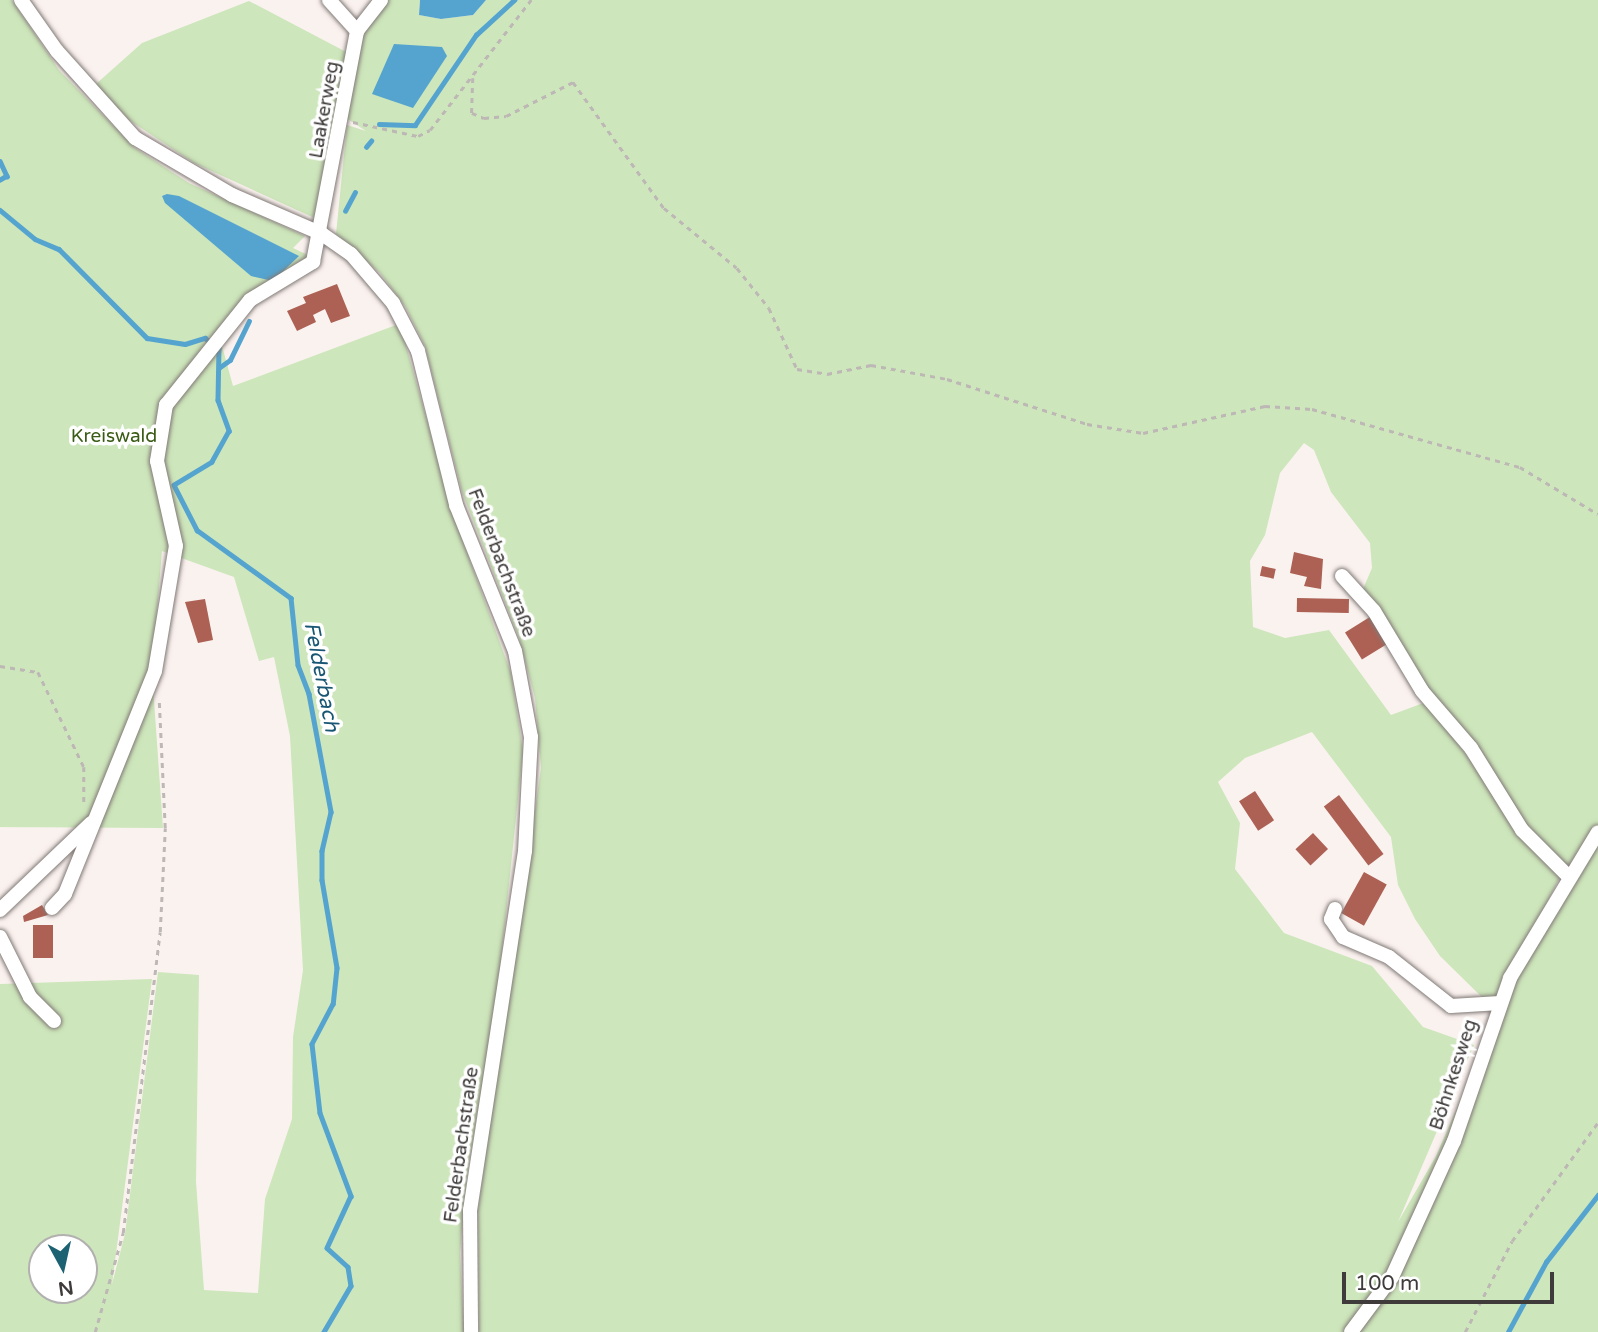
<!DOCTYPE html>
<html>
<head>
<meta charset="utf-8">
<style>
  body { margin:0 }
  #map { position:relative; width:1598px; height:1332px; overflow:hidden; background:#faf2ef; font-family:"Varela Round",sans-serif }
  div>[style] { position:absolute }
  .green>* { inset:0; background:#cde6bb }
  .water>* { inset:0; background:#54a4cf }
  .stream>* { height:4.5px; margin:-2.25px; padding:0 2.25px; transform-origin:2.25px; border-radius:2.25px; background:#54a4cf }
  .building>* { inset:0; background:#ac6154; transform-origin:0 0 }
  .path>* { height:2.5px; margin-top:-1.25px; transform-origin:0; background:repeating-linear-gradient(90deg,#bdb7b5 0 5px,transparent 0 10px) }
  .roads { filter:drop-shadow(0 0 2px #807976) drop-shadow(0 0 2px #807976) }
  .minor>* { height:14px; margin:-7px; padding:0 7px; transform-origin:7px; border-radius:7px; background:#fff }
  span { translate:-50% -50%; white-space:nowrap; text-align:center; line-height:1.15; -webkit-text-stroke:7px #fff; paint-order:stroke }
  .street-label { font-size:19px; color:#3e3b3a }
  .park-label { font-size:19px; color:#3a5c16 }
  .water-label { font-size:21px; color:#195674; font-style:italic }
  .north { position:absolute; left:28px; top:1234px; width:70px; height:70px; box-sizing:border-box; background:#fff; border:2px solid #b2b1b0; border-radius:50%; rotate:172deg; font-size:19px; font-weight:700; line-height:28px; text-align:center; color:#3e3b3a }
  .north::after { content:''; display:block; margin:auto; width:24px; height:32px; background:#1c6272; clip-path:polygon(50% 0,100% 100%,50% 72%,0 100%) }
  .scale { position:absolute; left:1342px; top:1272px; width:212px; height:32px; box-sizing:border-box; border:4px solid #3e3b3a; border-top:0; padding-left:9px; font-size:21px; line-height:24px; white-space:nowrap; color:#3e3b3a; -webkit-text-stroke:5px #fff; paint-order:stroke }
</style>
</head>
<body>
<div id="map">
  <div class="green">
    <i style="clip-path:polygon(evenodd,0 0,12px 0,59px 70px,135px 148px,189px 183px,305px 236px,293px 248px,312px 257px,253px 292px,219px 335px,233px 386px,396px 325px,405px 342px,454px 517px,511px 673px,523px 751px,498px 989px,467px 1175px,460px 1253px,464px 1332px,0 1332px,0 984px,152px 979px,112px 1284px,125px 1234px,158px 972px,199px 975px,196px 1182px,204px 1290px,258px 1293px,265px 1199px,292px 1119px,293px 1037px,303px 970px,290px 736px,274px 657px,259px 661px,234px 577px,162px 551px,152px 672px,163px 828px,0 827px,0 0,42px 1248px,84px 1248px,84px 1290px,42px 1290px,42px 1248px)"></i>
    <i style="clip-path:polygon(387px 0,420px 0,419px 15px,441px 19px,473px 15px,486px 0,1598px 0,1598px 829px,1570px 864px,1562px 864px,1535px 839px,1446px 718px,1363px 589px,1372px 568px,1370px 543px,1331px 492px,1314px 450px,1304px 443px,1280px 473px,1265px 535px,1250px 561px,1253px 627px,1285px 638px,1329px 630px,1391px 715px,1426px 702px,1560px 877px,1493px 1008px,1440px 956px,1415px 919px,1398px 885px,1391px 837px,1312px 732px,1245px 758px,1218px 782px,1240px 823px,1235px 869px,1284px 933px,1372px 966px,1423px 1027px,1474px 1045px,1398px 1222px,1436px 1156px,1502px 1004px,1598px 837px,1598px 1332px,479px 1332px,478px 1209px,541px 768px,535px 698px,519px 638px,462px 492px,425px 346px,405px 306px,380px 273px,336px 234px,347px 125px,366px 131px,346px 118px,360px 33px)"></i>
    <i style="clip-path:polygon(249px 1px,350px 54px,321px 221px,194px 163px,129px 120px,96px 84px,142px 43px)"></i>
  </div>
  <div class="water">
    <i style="clip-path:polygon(420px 0,486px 0,473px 15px,441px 19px,419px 15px)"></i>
    <i style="clip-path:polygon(394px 44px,442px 47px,447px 56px,413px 108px,372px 94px)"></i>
    <i style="clip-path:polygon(167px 194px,179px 196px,299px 256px,273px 281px,251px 276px,165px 203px,162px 196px)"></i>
  </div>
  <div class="stream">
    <i style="left:379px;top:124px;width:36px;rotate:2deg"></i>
    <i style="left:415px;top:125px;width:109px;rotate:-55.9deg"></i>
    <i style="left:476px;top:35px;width:52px;rotate:-42.6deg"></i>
    <i style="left:366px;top:147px;width:8px;rotate:-50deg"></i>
    <i style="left:0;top:161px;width:17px;rotate:65deg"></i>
    <i style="left:7px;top:176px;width:8px;rotate:150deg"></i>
    <i style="left:0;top:210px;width:45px;rotate:39.6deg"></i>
    <i style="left:35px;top:239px;width:26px;rotate:23deg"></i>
    <i style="left:59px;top:249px;width:125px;rotate:45.3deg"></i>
    <i style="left:147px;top:338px;width:38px;rotate:9deg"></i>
    <i style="left:185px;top:344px;width:21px;rotate:-17deg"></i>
    <i style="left:205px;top:338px;width:17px;rotate:36deg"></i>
    <i style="left:219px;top:348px;width:52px;rotate:91.1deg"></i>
    <i style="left:218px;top:400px;width:33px;rotate:70deg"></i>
    <i style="left:229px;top:431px;width:35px;rotate:119deg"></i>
    <i style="left:212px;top:462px;width:44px;rotate:148.8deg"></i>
    <i style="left:174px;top:485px;width:51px;rotate:62.9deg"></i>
    <i style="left:197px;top:530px;width:116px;rotate:35.9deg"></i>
    <i style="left:291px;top:598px;width:67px;rotate:84deg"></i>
    <i style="left:298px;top:665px;width:31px;rotate:69deg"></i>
    <i style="left:309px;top:694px;width:120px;rotate:79.4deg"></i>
    <i style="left:331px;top:812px;width:40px;rotate:103deg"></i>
    <i style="left:322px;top:851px;width:29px;rotate:90deg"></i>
    <i style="left:322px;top:880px;width:89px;rotate:80.3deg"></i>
    <i style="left:337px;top:968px;width:36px;rotate:96deg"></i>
    <i style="left:333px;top:1004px;width:45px;rotate:117.7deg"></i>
    <i style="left:312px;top:1044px;width:69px;rotate:83.4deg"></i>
    <i style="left:320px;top:1113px;width:89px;rotate:69.5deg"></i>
    <i style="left:351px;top:1196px;width:57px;rotate:114.8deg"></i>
    <i style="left:327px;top:1248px;width:28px;rotate:42deg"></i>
    <i style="left:348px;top:1267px;width:19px;rotate:81deg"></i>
    <i style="left:351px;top:1286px;width:53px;rotate:120.4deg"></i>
    <i style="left:345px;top:211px;width:21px;rotate:-62deg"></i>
    <i style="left:220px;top:367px;width:12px;rotate:-35deg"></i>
    <i style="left:230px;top:360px;width:43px;rotate:-64deg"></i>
    <i style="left:1508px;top:1332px;width:80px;rotate:-61.5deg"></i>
    <i style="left:1546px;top:1262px;width:85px;rotate:-52.2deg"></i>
  </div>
  <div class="building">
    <i style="clip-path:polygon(337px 284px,350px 316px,331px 323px,325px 309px,313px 315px,316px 322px,297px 331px,287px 311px,306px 303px,303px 297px)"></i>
    <i style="clip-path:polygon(1294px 552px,1323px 559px,1321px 589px,1304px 586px,1307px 577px,1290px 573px)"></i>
    <i style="left:1262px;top:566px;width:14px;height:10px;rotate:12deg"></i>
    <i style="left:1297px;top:598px;width:52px;height:14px;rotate:1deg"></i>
    <i style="clip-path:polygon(205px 599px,213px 640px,198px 643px,185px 602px)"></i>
    <i style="left:1373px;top:615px;width:32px;height:33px;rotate:58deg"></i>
    <i style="left:1255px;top:791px;width:35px;height:19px;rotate:57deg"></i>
    <i style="left:1339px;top:795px;width:74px;height:19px;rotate:53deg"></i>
    <i style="left:1313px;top:833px;width:22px;height:24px;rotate:47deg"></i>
    <i style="left:1364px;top:872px;width:26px;height:47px;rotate:29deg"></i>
    <i style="clip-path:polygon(42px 905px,48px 915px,24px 922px,23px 916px)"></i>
    <i style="left:53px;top:925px;width:33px;height:20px;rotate:90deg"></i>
  </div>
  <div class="path">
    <i style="left:473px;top:78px;width:35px;rotate:92deg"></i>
    <i style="left:472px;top:113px;width:13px;rotate:23deg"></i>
    <i style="left:484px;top:118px;width:22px;rotate:-5deg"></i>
    <i style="left:506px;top:116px;width:75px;rotate:-26.9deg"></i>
    <i style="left:573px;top:82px;width:155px;rotate:54.2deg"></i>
    <i style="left:664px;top:208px;width:94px;rotate:39.4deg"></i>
    <i style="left:737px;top:268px;width:51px;rotate:51.3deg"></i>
    <i style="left:769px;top:308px;width:67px;rotate:65.3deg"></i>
    <i style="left:797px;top:369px;width:30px;rotate:9deg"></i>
    <i style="left:827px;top:374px;width:45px;rotate:-11.6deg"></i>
    <i style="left:871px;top:365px;width:77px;rotate:10.4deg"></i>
    <i style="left:947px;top:379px;width:147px;rotate:17.8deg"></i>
    <i style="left:1087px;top:424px;width:57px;rotate:9.1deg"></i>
    <i style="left:1143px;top:433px;width:125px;rotate:-12.5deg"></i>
    <i style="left:1265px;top:406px;width:47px;rotate:3.7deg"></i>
    <i style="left:1312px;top:409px;width:216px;rotate:15.6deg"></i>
    <i style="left:1520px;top:467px;width:91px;rotate:31.1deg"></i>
    <i style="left:353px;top:122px;width:66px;rotate:12.2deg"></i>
    <i style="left:418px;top:136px;width:13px;rotate:-27deg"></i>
    <i style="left:430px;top:130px;width:165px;rotate:-52.2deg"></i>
    <i style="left:0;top:666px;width:38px;rotate:9deg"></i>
    <i style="left:38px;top:672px;width:106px;rotate:64.2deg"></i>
    <i style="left:84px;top:767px;width:39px;rotate:90deg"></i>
    <i style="left:95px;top:1332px;width:103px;rotate:-74.2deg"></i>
    <i style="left:123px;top:1233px;width:303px;rotate:-83deg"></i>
    <i style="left:160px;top:932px;width:104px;rotate:-87.2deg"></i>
    <i style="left:165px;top:828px;width:126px;rotate:-92.7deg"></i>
    <i style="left:1465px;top:1332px;width:102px;rotate:-62.7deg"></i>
    <i style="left:1512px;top:1241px;width:147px;rotate:-54.1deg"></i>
  </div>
  <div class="roads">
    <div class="minor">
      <i style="left:21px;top:0;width:62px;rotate:54.8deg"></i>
      <i style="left:57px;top:51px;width:117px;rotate:48.1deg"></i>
      <i style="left:135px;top:138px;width:113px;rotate:30.4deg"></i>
      <i style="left:232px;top:195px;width:98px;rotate:23.4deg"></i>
      <i style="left:322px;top:234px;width:35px;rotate:35deg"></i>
      <i style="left:351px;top:254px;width:65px;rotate:49.4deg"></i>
      <i style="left:393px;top:303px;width:54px;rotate:62.5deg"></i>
      <i style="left:418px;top:351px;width:159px;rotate:76.1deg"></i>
      <i style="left:456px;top:505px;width:157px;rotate:68deg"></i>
      <i style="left:515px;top:651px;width:87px;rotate:79.5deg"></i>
      <i style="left:531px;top:737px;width:114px;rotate:93deg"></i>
      <i style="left:525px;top:851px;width:363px;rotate:98.7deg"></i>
      <i style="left:470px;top:1210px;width:122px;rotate:89.5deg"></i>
      <i style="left:329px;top:0;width:42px;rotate:47.9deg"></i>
      <i style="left:1342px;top:576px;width:47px;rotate:47.6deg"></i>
      <i style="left:1374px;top:611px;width:93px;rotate:59deg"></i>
      <i style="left:1422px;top:691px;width:75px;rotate:49.3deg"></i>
      <i style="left:1471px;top:748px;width:97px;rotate:58.1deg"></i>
      <i style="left:1522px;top:830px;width:66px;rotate:45deg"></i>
      <i style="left:52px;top:908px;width:19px;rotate:-47deg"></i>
      <i style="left:65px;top:894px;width:240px;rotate:-68deg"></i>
      <i style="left:155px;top:671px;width:127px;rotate:-80.5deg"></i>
      <i style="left:176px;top:546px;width:87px;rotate:-102.6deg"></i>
      <i style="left:157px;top:461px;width:57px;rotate:-80.9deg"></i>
      <i style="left:166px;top:405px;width:134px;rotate:-51.3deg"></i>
      <i style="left:250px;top:300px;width:74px;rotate:-31.1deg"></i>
      <i style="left:313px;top:262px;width:235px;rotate:-79.2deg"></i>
      <i style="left:357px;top:31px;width:39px;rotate:-52deg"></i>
      <i style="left:1335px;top:909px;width:11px;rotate:112deg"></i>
      <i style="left:1331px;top:919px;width:22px;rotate:56deg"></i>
      <i style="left:1343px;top:937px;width:50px;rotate:23.5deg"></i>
      <i style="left:1389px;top:957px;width:79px;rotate:38.3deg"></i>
      <i style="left:1451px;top:1006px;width:49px;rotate:-3.5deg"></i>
      <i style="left:0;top:910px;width:126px;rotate:-43.7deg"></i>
      <i style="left:0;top:937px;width:67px;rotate:63.4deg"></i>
      <i style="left:30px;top:997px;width:34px;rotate:45deg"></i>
      <i style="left:1351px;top:1332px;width:69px;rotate:-53.3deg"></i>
      <i style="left:1392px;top:1277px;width:149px;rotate:-65.5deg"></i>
      <i style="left:1454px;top:1141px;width:172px;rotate:-71deg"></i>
      <i style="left:1510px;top:978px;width:170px;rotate:-58.9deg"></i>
    </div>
  </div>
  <div class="street-label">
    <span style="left:325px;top:110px;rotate:-80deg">Laakerweg</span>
    <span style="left:501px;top:563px;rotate:69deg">Felderbachstraße</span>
    <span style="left:1454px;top:1075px;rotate:-72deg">Böhnkesweg</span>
    <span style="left:462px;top:1145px;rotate:-82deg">Felderbachstraße</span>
  </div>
  <div class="park-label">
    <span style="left:114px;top:437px">Kreiswald</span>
  </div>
  <div class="water-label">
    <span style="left:321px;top:677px;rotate:79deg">Felderbach</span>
  </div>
  <div class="north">N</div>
  <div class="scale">100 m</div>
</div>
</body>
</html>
